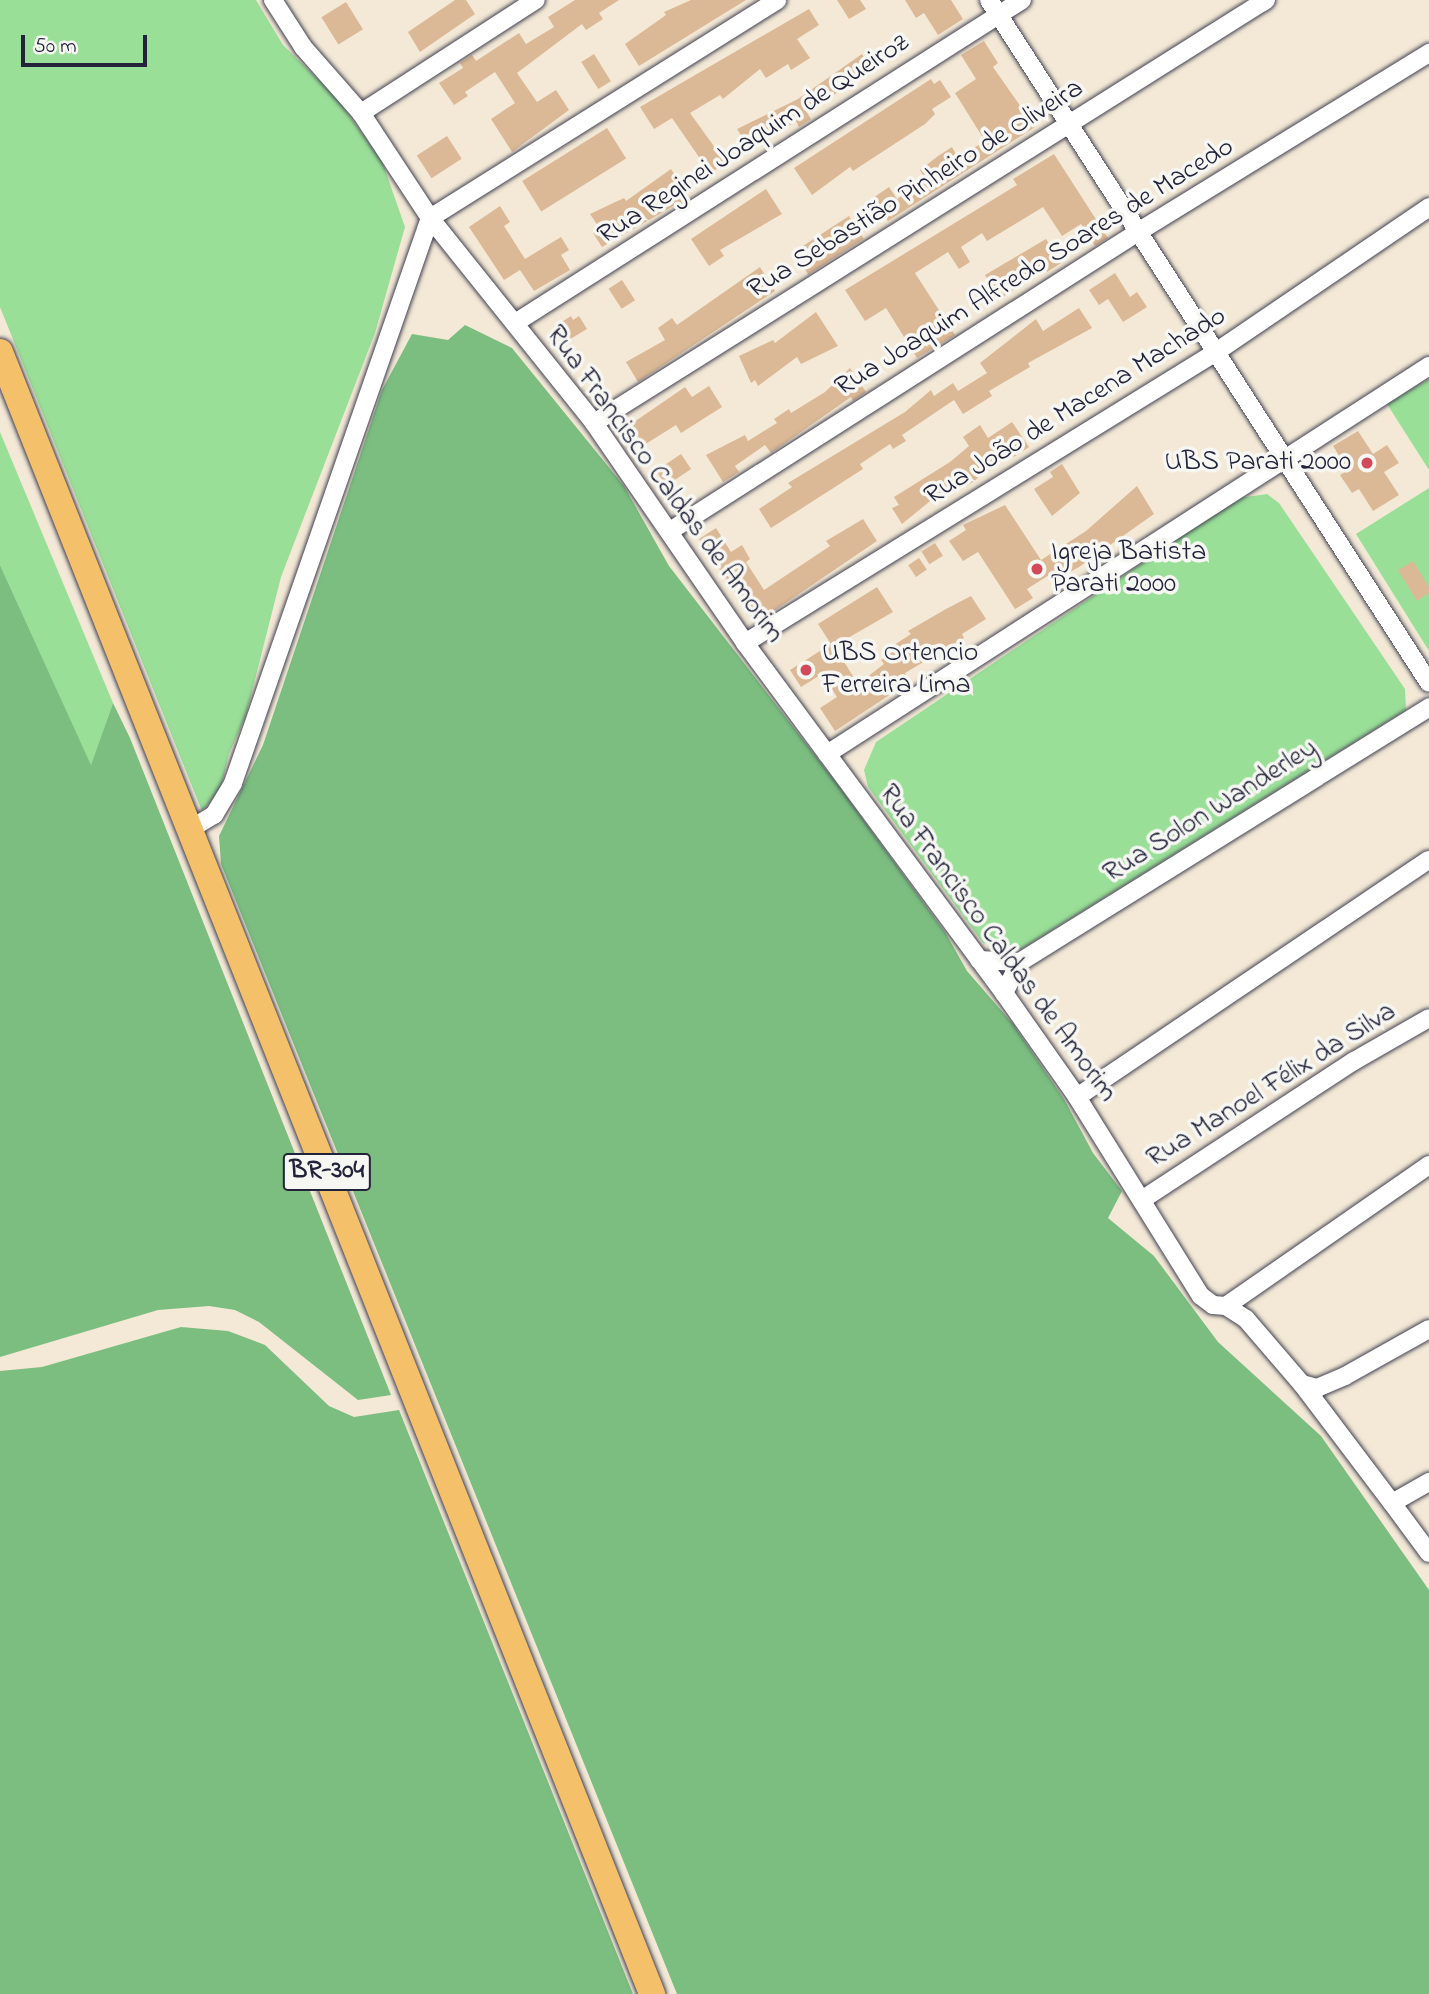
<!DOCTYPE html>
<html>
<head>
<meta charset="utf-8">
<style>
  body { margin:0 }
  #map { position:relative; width:1429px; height:1994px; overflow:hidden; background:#f3e9d6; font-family:"Indie Flower",sans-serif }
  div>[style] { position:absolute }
  .green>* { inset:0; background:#9adf98 }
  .forest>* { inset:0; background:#7bbe80 }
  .building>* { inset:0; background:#dcb996; transform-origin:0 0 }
  .roads { filter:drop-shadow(0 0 2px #414052) drop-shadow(0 0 2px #414052) }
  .minor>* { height:18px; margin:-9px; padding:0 9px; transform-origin:9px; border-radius:9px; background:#fff }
  .highway>* { height:26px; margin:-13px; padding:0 13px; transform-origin:13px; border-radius:13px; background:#f4c16a }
  .dots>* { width:19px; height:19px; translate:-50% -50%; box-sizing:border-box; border:4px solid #f6f6f2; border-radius:50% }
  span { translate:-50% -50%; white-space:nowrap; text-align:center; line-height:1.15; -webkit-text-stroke:7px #f6f6f2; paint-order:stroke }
  .shield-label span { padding:2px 5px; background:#f6f6f2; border:2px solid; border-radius:5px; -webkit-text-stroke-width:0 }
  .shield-label { font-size:26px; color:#22223b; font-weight:700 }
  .street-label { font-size:28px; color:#22223b }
  .poi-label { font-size:28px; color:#22223b }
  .right { translate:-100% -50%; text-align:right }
  .left { translate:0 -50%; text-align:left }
  .scale { position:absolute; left:21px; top:35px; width:126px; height:32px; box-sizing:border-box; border:4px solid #22223b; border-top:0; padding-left:9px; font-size:21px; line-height:24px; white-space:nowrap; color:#22223b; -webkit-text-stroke:5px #f6f6f2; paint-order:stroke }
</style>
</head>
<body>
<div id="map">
  <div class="green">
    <i style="clip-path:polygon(0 0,256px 0,283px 45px,336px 97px,382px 161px,405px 227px,375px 333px,281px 577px,246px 715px,229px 754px,220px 791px,202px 811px,0 307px)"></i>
    <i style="clip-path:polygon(1429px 379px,1429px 470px,1387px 404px)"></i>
    <i style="clip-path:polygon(0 432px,113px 703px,91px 766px,0 565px)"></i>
    <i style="clip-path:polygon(1429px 488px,1429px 651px,1356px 534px)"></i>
    <i style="clip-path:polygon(1267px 494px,1279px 503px,1405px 689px,1406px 710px,1020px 950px,983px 943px,868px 787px,864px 770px,876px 742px,1239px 498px)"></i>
  </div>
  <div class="forest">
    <i style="clip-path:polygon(465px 325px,512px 348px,624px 486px,669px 566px,838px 785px,945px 932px,967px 971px,1013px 1024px,1064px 1099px,1093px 1153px,1122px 1191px,1108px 1218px,1154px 1256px,1218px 1342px,1321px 1436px,1429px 1590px,1429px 1994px,677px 1994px,221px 864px,219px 836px,263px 745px,382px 390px,412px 334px,448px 340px)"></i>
    <i style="clip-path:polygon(0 565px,91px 765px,113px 703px,130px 738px,391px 1395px,358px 1400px,259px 1322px,235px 1310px,209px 1306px,158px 1310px,0 1357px)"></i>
    <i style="clip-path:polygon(181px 1327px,228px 1331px,265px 1345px,329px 1406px,354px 1417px,399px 1410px,633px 1994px,0 1994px,0 1371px,42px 1367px)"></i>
  </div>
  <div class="building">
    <i style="clip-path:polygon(455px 0,466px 0,475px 14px,420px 52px,408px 32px)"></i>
    <i style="clip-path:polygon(575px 0,619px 0,599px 13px,603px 19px,586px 30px,582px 24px,517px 73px,537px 102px,556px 90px,569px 110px,512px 152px,491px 119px,515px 103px,495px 72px,465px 92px,468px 96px,454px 105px,439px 83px,463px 68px,460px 63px,472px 55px,476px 61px,519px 33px,526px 44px,554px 27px,548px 17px)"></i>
    <i style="clip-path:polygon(691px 0,746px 0,639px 66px,625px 44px,666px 15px,664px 12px)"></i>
    <i style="clip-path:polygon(837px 0,860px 0,866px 9px,849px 19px)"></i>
    <i style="clip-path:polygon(905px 0,951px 0,963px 19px,938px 35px,924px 13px,916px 18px)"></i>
    <i style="left:346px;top:2px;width:32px;height:29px;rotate:58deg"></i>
    <i style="clip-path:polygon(809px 9px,819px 25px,797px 39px,810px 58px,791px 70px,788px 64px,766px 78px,760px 69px,723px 99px,720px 95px,690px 113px,726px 163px,710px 173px,672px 118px,654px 129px,640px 107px)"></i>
    <i style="clip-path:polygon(984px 41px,998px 63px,993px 67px,1035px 127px,888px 221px,873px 198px,889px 187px,897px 199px,926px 180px,920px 170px,938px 156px,952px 147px,958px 158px,985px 141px,955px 93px,976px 79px,961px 55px)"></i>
    <i style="left:594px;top:54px;width:32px;height:15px;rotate:58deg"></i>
    <i style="clip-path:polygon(862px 54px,873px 72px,806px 111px,811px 119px,799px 127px,796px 121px,751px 151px,737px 129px,798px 99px)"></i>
    <i style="clip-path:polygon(931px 79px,934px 84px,940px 80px,951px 97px,932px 109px,935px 114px,925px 124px,853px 171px,850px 167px,812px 195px,794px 168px)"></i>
    <i style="left:607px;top:128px;width:36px;height:100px;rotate:58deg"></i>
    <i style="left:447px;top:136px;width:27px;height:36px;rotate:57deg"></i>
    <i style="clip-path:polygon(1054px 154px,1108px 238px,1095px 246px,1081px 224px,1062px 236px,1043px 207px,987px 241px,982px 233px,961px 247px,970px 262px,959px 269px,948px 252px,915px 273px,955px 335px,917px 358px,886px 308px,865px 321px,845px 290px,1017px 185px,1013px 179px)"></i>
    <i style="clip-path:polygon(671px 169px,689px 197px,602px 247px,593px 233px,600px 229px,590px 214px,624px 198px,626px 201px)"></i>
    <i style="clip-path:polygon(766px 189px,782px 214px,720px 250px,724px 256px,709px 266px,691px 239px)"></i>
    <i style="clip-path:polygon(500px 206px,510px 222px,504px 226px,525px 259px,561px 237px,569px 250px,561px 255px,570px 270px,534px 291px,520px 270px,504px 280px,469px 227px)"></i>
    <i style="left:849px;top:216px;width:27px;height:66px;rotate:57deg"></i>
    <i style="clip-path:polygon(1046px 239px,1061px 263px,1047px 272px,1045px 268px,1000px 299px,985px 275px)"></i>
    <i style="clip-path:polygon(760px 267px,775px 291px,638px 382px,626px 362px,665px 340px,658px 328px,672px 318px,677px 325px)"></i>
    <i style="clip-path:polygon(1115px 273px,1130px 297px,1137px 292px,1147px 307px,1123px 322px,1108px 299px,1099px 305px,1089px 290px)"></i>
    <i style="left:622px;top:280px;width:24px;height:16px;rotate:57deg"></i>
    <i style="clip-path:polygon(1079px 308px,1092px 328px,1028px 363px,1030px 367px,989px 391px,992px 396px,963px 414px,954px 400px,902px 435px,906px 441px,893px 449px,890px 444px,860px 464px,863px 469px,771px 528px,759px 509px,792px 487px,788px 483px,905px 412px,931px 390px,934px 396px,953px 383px,958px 391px,987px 373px,980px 363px,1036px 319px,1043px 331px)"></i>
    <i style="clip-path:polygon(816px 312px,838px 346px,801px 364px,797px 357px,758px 386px,755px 380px,751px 383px,739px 356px,773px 340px,775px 343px)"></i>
    <i style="clip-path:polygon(571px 316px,573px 320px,579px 316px,587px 329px,567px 341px,557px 325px)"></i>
    <i style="clip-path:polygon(850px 368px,866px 392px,853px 401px,851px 397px,771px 453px,765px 445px,735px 466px,739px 472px,723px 482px,706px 455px,745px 435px,748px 441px,777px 423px,774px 419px,789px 409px,791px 413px,825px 392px)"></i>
    <i style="clip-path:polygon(709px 386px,722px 407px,681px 433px,676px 425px,644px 445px,640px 438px,627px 447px,618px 433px,685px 387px,692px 397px)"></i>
    <i style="clip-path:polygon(1012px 422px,1029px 447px,1014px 457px,1011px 453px,966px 487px,963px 482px,940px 493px,902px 524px,892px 508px,899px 505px,894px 497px,950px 462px,969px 446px,963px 437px,980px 425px,988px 438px)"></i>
    <i style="clip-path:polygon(1358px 431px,1373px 454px,1387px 445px,1399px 463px,1384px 472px,1399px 495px,1373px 511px,1359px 489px,1352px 493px,1340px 475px,1348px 470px,1333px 446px)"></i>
    <i style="left:681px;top:454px;width:18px;height:30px;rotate:56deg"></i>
    <i style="clip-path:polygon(1062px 464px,1080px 493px,1052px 516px,1034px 489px,1053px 477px,1050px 472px)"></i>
    <i style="clip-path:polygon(1137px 486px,1154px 514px,1079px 567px,1061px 577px,1057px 570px,1027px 589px,1033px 598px,1015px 609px,978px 552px,963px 561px,949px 541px,966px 530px,963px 525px,1005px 505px,1041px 560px,1086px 531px)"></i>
    <i style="clip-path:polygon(863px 519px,877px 541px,756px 623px,699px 539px,716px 528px,731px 552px,742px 545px,750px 559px,746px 562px,764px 590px,830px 546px,826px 541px)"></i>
    <i style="left:935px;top:543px;width:15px;height:16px;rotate:58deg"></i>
    <i style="left:919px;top:558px;width:14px;height:13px;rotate:56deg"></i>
    <i style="clip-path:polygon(1413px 561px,1429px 587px,1429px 593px,1417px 601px,1398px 570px)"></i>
    <i style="clip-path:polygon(877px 587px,893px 612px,834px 646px,858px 684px,884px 664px,881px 660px,897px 649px,894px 645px,911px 634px,908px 631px,946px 609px,971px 596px,986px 619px,962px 634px,964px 638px,905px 673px,908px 678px,888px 690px,891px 694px,835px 731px,820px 708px,837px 697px,822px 674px,801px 687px,790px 670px,831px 644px,818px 624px)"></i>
  </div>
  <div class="roads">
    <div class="minor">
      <i style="left:273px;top:0;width:56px;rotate:57.4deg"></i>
      <i style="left:303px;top:47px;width:88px;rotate:48.7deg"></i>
      <i style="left:361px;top:113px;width:126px;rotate:56.7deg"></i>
      <i style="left:430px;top:218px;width:263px;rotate:51.3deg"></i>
      <i style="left:594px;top:423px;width:267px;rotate:55.5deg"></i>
      <i style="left:745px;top:643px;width:435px;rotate:53.5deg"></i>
      <i style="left:1004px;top:993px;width:127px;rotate:54.9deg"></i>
      <i style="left:1077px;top:1097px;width:234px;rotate:58.1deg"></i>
      <i style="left:1201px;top:1296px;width:15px;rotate:37deg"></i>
      <i style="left:1213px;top:1305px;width:13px;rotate:4deg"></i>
      <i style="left:989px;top:0;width:812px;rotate:57.21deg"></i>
      <i style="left:361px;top:113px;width:208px;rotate:-32.9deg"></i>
      <i style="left:515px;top:323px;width:601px;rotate:-32.5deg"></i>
      <i style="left:594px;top:423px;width:794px;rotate:-32.19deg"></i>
      <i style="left:670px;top:531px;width:555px;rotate:-32.57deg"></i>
      <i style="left:1138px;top:232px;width:342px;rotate:-31.6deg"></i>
      <i style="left:745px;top:643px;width:554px;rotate:-31.71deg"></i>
      <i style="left:1216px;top:352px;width:258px;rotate:-34.2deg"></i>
      <i style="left:827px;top:754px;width:716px;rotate:-32.8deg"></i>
      <i style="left:192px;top:828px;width:26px;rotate:-31deg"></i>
      <i style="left:214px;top:815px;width:37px;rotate:-59deg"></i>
      <i style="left:233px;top:783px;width:598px;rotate:-70.78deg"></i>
      <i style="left:430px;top:218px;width:410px;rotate:-32.1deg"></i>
      <i style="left:979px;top:960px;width:41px;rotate:2.8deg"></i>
      <i style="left:1020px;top:962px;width:482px;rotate:-31.9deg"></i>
      <i style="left:1004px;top:993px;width:35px;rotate:-63deg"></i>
      <i style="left:1077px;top:1097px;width:424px;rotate:-34deg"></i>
      <i style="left:1143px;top:1199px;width:252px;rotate:-33.2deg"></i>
      <i style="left:1354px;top:1061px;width:86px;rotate:-29.8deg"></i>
      <i style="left:1226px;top:1306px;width:24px;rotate:33deg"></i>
      <i style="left:1246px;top:1319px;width:86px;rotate:49.3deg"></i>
      <i style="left:1302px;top:1384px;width:149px;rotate:52.9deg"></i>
      <i style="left:1392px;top:1503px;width:43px;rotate:-29.6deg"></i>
      <i style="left:1226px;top:1306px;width:247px;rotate:-34.8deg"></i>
      <i style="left:1302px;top:1384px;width:16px;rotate:15deg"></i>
      <i style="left:1317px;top:1388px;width:30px;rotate:-23deg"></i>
      <i style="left:1345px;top:1376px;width:96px;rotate:-29.2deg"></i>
      <i style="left:1392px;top:1503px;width:62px;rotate:53.5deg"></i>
    </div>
    <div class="highway">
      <i style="left:0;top:352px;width:1767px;rotate:68.34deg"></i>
    </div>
  </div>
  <div class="dots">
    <i style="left:1367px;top:463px;background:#d1495b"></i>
    <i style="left:1037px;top:569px;background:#d1495b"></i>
    <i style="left:806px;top:670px;background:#d1495b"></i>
  </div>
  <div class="shield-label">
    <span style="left:327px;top:1172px">BR-304</span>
  </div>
  <div class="street-label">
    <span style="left:754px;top:140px;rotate:-33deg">Rua Reginei Joaquim de Queiroz</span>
    <span style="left:916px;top:190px;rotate:-32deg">Rua Sebastião Pinheiro de Oliveira</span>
    <span style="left:1035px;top:268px;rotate:-32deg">Rua Joaquim Alfredo Soares de Macedo</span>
    <span style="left:1076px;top:407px;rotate:-32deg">Rua João de Macena Machado</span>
    <span style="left:664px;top:485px;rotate:54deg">Rua Francisco Caldas de Amorim</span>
    <span style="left:1211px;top:812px;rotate:-32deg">Rua Solon Wanderley</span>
    <span style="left:997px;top:944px;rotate:54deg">Rua Francisco Caldas de Amorim</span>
    <span style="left:1272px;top:1086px;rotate:-32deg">Rua Manoel Félix da Silva</span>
  </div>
  <div class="poi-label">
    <span class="right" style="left:1351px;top:463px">UBS Parati 2000</span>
    <span class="left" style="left:1051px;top:569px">Igreja Batista<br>Parati 2000</span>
    <span class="left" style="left:822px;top:670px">UBS Ortencio<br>Ferreira Lima</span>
  </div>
  <div class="scale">50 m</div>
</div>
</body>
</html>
